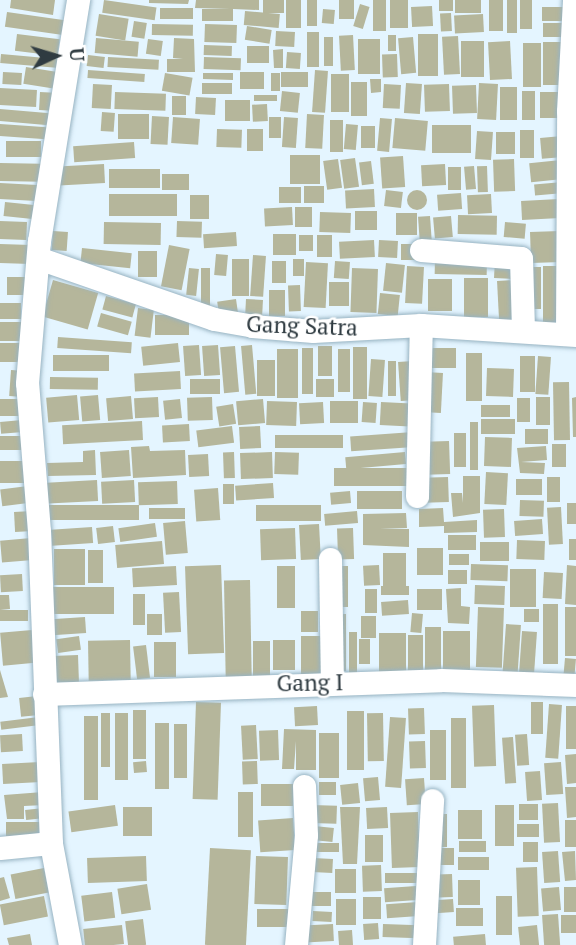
<!DOCTYPE html>
<html>
<head>
<meta charset="utf-8">
<style>
  body { margin:0 }
  #map { position:relative; width:576px; height:945px; overflow:hidden; background:#e4f5ff; font-family:"PT Serif",serif }
  div>[style] { position:absolute }
  .building>* { inset:0; background:#b5b69b; transform-origin:0 0 }
  .round { border-radius:50% }
  .roads { filter:drop-shadow(0 0 2px #97b3c2) drop-shadow(0 0 2px #97b3c2) }
  .street>* { height:23px; margin:-11.5px; padding:0 11.5px; transform-origin:11.5px; border-radius:11.5px; background:#fff }
  span { translate:-50% -50%; white-space:nowrap; text-align:center; line-height:1.15; -webkit-text-stroke:5px #fff; paint-order:stroke }
  .street-label { font-size:23px; color:#2f3b41 }
  .north { position:absolute; left:21px; top:21px; width:70px; height:70px; -webkit-text-stroke:5px #fff; paint-order:stroke; rotate:86deg; font-size:19px; font-weight:700; line-height:28px; text-align:center; color:#2f3b41 }
  .north::after { content:''; display:block; margin:auto; width:24px; height:32px; background:#2f3b41; clip-path:polygon(50% 0,100% 100%,50% 72%,0 100%) }
</style>
</head>
<body>
<div id="map">
  <div class="building">
    <i style="clip-path:polygon(11px 0,55px 0,53px 15px,10px 8px)"></i>
    <i style="left:104px;top:0;width:53px;height:13px;rotate:8deg"></i>
    <i style="clip-path:polygon(149px 0,189px 0,188px 4px,149px 3px)"></i>
    <i style="clip-path:polygon(196px 0,259px 0,259px 10px,233px 9px,233px 21px,202px 21px,202px 9px,230px 9px,195px 8px)"></i>
    <i style="left:263px;top:0;width:21px;height:13px"></i>
    <i style="left:286px;top:0;width:15px;height:28px"></i>
    <i style="left:307px;top:0;width:10px;height:26px"></i>
    <i style="left:339px;top:0;width:15px;height:19px"></i>
    <i style="left:373px;top:0;width:13px;height:31px"></i>
    <i style="left:390px;top:0;width:18px;height:28px"></i>
    <i style="left:439px;top:0;width:14px;height:11px"></i>
    <i style="left:455px;top:0;width:26px;height:13px"></i>
    <i style="left:489px;top:0;width:14px;height:31px"></i>
    <i style="left:507px;top:0;width:10px;height:33px"></i>
    <i style="left:520px;top:0;width:12px;height:29px"></i>
    <i style="left:360px;top:4px;width:10px;height:23px;rotate:17deg"></i>
    <i style="left:432px;top:6px;width:20px;height:21px;rotate:87deg"></i>
    <i style="left:542px;top:7px;width:24px;height:14px"></i>
    <i style="left:160px;top:8px;width:33px;height:11px"></i>
    <i style="left:323px;top:9px;width:12px;height:14px;rotate:5deg"></i>
    <i style="left:245px;top:11px;width:35px;height:14px;rotate:5deg"></i>
    <i style="left:7px;top:12px;width:62px;height:15px;rotate:8deg"></i>
    <i style="left:451px;top:13px;width:18px;height:11px;rotate:87deg"></i>
    <i style="left:99px;top:14px;width:30px;height:22px;rotate:9deg"></i>
    <i style="left:483px;top:14px;width:18px;height:29px;rotate:87deg"></i>
    <i style="left:134px;top:21px;width:13px;height:16px;rotate:9deg"></i>
    <i style="left:543px;top:23px;width:21px;height:14px"></i>
    <i style="left:152px;top:24px;width:41px;height:11px;rotate:1deg"></i>
    <i style="left:205px;top:24px;width:32px;height:18px;rotate:2deg"></i>
    <i style="left:247px;top:26px;width:25px;height:14px;rotate:9deg"></i>
    <i style="left:276px;top:31px;width:19px;height:15px;rotate:3deg"></i>
    <i style="left:307px;top:32px;width:12px;height:35px"></i>
    <i style="left:17px;top:34px;width:43px;height:17px;rotate:7deg"></i>
    <i style="left:418px;top:34px;width:20px;height:42px"></i>
    <i style="left:353px;top:35px;width:35px;height:14px;rotate:87deg"></i>
    <i style="left:388px;top:35px;width:8px;height:16px"></i>
    <i style="left:458px;top:36px;width:38px;height:16px;rotate:87deg"></i>
    <i style="left:324px;top:37px;width:9px;height:29px"></i>
    <i style="left:413px;top:37px;width:36px;height:15px;rotate:85deg"></i>
    <i style="left:96px;top:38px;width:43px;height:15px;rotate:5deg"></i>
    <i style="clip-path:polygon(174px 38px,194px 39px,195px 72px,167px 72px,167px 59px,183px 59px,173px 58px)"></i>
    <i style="left:148px;top:39px;width:15px;height:15px;rotate:8deg"></i>
    <i style="left:358px;top:39px;width:22px;height:35px"></i>
    <i style="left:461px;top:41px;width:23px;height:36px"></i>
    <i style="left:510px;top:41px;width:38px;height:22px;rotate:87deg"></i>
    <i style="left:543px;top:42px;width:23px;height:43px"></i>
    <i style="left:523px;top:43px;width:18px;height:44px"></i>
    <i style="left:204px;top:45px;width:28px;height:10px;rotate:2deg"></i>
    <i style="left:247px;top:46px;width:22px;height:17px"></i>
    <i style="clip-path:polygon(283px 49px,283px 68px,274px 68px,273px 50px)"></i>
    <i style="left:287px;top:52px;width:14px;height:16px;rotate:4deg"></i>
    <i style="left:1px;top:54px;width:59px;height:9px;rotate:5deg"></i>
    <i style="left:397px;top:54px;width:23px;height:15px;rotate:88deg"></i>
    <i style="left:88px;top:55px;width:17px;height:11px;rotate:7deg"></i>
    <i style="left:108px;top:57px;width:51px;height:10px;rotate:3deg"></i>
    <i style="left:204px;top:57px;width:37px;height:12px;rotate:2deg"></i>
    <i style="left:26px;top:67px;width:40px;height:17px;rotate:9deg"></i>
    <i style="left:88px;top:70px;width:57px;height:8px;rotate:4deg"></i>
    <i style="left:315px;top:70px;width:13px;height:42px;rotate:4deg"></i>
    <i style="left:3px;top:72px;width:19px;height:12px;rotate:3deg"></i>
    <i style="left:240px;top:72px;width:24px;height:17px"></i>
    <i style="left:281px;top:72px;width:27px;height:15px"></i>
    <i style="left:165px;top:73px;width:28px;height:18px;rotate:10deg"></i>
    <i style="clip-path:polygon(203px 73px,233px 73px,233px 80px,203px 79px)"></i>
    <i style="left:271px;top:73px;width:9px;height:18px"></i>
    <i style="left:331px;top:74px;width:18px;height:38px"></i>
    <i style="clip-path:polygon(370px 79px,381px 79px,381px 92px,371px 93px)"></i>
    <i style="left:351px;top:82px;width:16px;height:34px"></i>
    <i style="left:202px;top:83px;width:30px;height:11px"></i>
    <i style="left:406px;top:83px;width:16px;height:30px;rotate:4deg"></i>
    <i style="left:479px;top:83px;width:19px;height:36px;rotate:3deg"></i>
    <i style="left:93px;top:84px;width:19px;height:24px;rotate:3deg"></i>
    <i style="left:384px;top:84px;width:17px;height:24px;rotate:3deg"></i>
    <i style="left:449px;top:84px;width:27px;height:25px;rotate:88deg"></i>
    <i style="left:476px;top:85px;width:28px;height:24px;rotate:88deg"></i>
    <i style="left:517px;top:87px;width:33px;height:17px;rotate:90deg"></i>
    <i style="left:0;top:88px;width:37px;height:17px;rotate:3deg"></i>
    <i style="left:282px;top:91px;width:18px;height:20px;rotate:6deg"></i>
    <i style="left:522px;top:91px;width:13px;height:29px"></i>
    <i style="left:40px;top:92px;width:19px;height:18px;rotate:3deg"></i>
    <i style="left:115px;top:92px;width:51px;height:17px;rotate:2deg"></i>
    <i style="left:540px;top:92px;width:21px;height:26px"></i>
    <i style="left:254px;top:95px;width:23px;height:6px"></i>
    <i style="left:172px;top:96px;width:14px;height:19px"></i>
    <i style="left:196px;top:97px;width:20px;height:17px;rotate:3deg"></i>
    <i style="left:225px;top:100px;width:25px;height:21px"></i>
    <i style="left:267px;top:104px;width:17px;height:15px;rotate:87deg"></i>
    <i style="left:0;top:109px;width:50px;height:12px;rotate:5deg"></i>
    <i style="left:102px;top:112px;width:13px;height:19px;rotate:4deg"></i>
    <i style="left:149px;top:114px;width:25px;height:31px;rotate:90deg"></i>
    <i style="left:307px;top:114px;width:17px;height:34px;rotate:3deg"></i>
    <i style="left:152px;top:116px;width:17px;height:28px;rotate:3deg"></i>
    <i style="left:173px;top:117px;width:27px;height:26px;rotate:4deg"></i>
    <i style="left:269px;top:117px;width:12px;height:21px"></i>
    <i style="left:284px;top:117px;width:14px;height:30px;rotate:4deg"></i>
    <i style="left:380px;top:118px;width:12px;height:33px;rotate:5deg"></i>
    <i style="left:395px;top:118px;width:33px;height:30px;rotate:5deg"></i>
    <i style="left:330px;top:120px;width:13px;height:32px"></i>
    <i style="left:0;top:124px;width:47px;height:12px;rotate:4deg"></i>
    <i style="left:346px;top:124px;width:12px;height:25px;rotate:5deg"></i>
    <i style="left:471px;top:125px;width:28px;height:39px;rotate:90deg"></i>
    <i style="left:361px;top:126px;width:14px;height:22px"></i>
    <i style="left:217px;top:129px;width:25px;height:18px;rotate:2deg"></i>
    <i style="left:247px;top:129px;width:16px;height:22px"></i>
    <i style="left:520px;top:130px;width:14px;height:28px"></i>
    <i style="left:477px;top:131px;width:16px;height:28px;rotate:4deg"></i>
    <i style="left:496px;top:132px;width:19px;height:22px"></i>
    <i style="left:562px;top:136px;width:21px;height:22px;rotate:85deg"></i>
    <i style="left:6px;top:141px;width:35px;height:16px"></i>
    <i style="left:134px;top:142px;width:16px;height:61px;rotate:86deg"></i>
    <i style="left:290px;top:155px;width:30px;height:29px"></i>
    <i style="left:403px;top:156px;width:31px;height:23px;rotate:86deg"></i>
    <i style="left:355px;top:158px;width:29px;height:15px;rotate:82deg"></i>
    <i style="left:338px;top:159px;width:29px;height:15px;rotate:82deg"></i>
    <i style="left:514px;top:159px;width:32px;height:21px;rotate:88deg"></i>
    <i style="left:561px;top:160px;width:19px;height:32px;rotate:84deg"></i>
    <i style="left:371px;top:161px;width:23px;height:12px;rotate:83deg"></i>
    <i style="left:0;top:163px;width:41px;height:18px;rotate:1deg"></i>
    <i style="left:104px;top:164px;width:19px;height:46px;rotate:87deg"></i>
    <i style="left:445px;top:164px;width:21px;height:24px;rotate:87deg"></i>
    <i style="left:474px;top:166px;width:23px;height:10px;rotate:85deg"></i>
    <i style="left:487px;top:166px;width:26px;height:10px;rotate:88deg"></i>
    <i style="left:448px;top:167px;width:13px;height:23px"></i>
    <i style="left:109px;top:169px;width:51px;height:19px"></i>
    <i style="left:162px;top:174px;width:27px;height:16px"></i>
    <i style="left:563px;top:182px;width:11px;height:29px;rotate:85deg"></i>
    <i style="left:0;top:183px;width:42px;height:16px;rotate:3deg"></i>
    <i style="left:304px;top:186px;width:20px;height:17px"></i>
    <i style="left:279px;top:187px;width:22px;height:16px"></i>
    <i style="left:374px;top:189px;width:18px;height:29px;rotate:87deg"></i>
    <i style="left:386px;top:190px;width:17px;height:16px;rotate:7deg"></i>
    <i class="round" style="left:407px;top:190px;width:20px;height:20px"></i>
    <i style="left:461px;top:193px;width:16px;height:24px;rotate:86deg"></i>
    <i style="left:177px;top:194px;width:22px;height:68px;rotate:90deg"></i>
    <i style="left:491px;top:194px;width:19px;height:24px;rotate:87deg"></i>
    <i style="left:190px;top:195px;width:19px;height:24px"></i>
    <i style="left:559px;top:199px;width:19px;height:38px;rotate:87deg"></i>
    <i style="left:5px;top:202px;width:29px;height:14px;rotate:6deg"></i>
    <i style="left:292px;top:207px;width:18px;height:28px;rotate:87deg"></i>
    <i style="left:312px;top:207px;width:20px;height:17px;rotate:90deg"></i>
    <i style="left:355px;top:211px;width:22px;height:19px"></i>
    <i style="left:320px;top:212px;width:31px;height:20px;rotate:2deg"></i>
    <i style="left:396px;top:213px;width:21px;height:22px"></i>
    <i style="left:458px;top:215px;width:39px;height:19px;rotate:1deg"></i>
    <i style="left:430px;top:216px;width:26px;height:12px;rotate:86deg"></i>
    <i style="left:451px;top:216px;width:21px;height:18px;rotate:85deg"></i>
    <i style="left:0;top:221px;width:27px;height:18px;rotate:2deg"></i>
    <i style="left:177px;top:221px;width:25px;height:16px;rotate:2deg"></i>
    <i style="left:104px;top:222px;width:57px;height:22px;rotate:1deg"></i>
    <i style="left:505px;top:222px;width:21px;height:15px;rotate:5deg"></i>
    <i style="left:53px;top:231px;width:15px;height:19px;rotate:4deg"></i>
    <i style="left:560px;top:231px;width:31px;height:30px;rotate:88deg"></i>
    <i style="left:236px;top:232px;width:14px;height:33px;rotate:86deg"></i>
    <i style="left:273px;top:234px;width:23px;height:21px"></i>
    <i style="left:299px;top:235px;width:14px;height:16px"></i>
    <i style="left:332px;top:235px;width:22px;height:15px;rotate:90deg"></i>
    <i style="left:374px;top:240px;width:17px;height:35px;rotate:87deg"></i>
    <i style="left:379px;top:240px;width:19px;height:17px;rotate:3deg"></i>
    <i style="left:0;top:244px;width:31px;height:19px;rotate:2deg"></i>
    <i style="left:401px;top:244px;width:17px;height:16px"></i>
    <i style="left:169px;top:245px;width:21px;height:42px;rotate:11deg"></i>
    <i style="left:82px;top:248px;width:50px;height:15px;rotate:6deg"></i>
    <i style="left:157px;top:251px;width:26px;height:19px;rotate:90deg"></i>
    <i style="left:216px;top:254px;width:12px;height:21px;rotate:5deg"></i>
    <i style="left:253px;top:255px;width:13px;height:41px;rotate:4deg"></i>
    <i style="left:435px;top:256px;width:52px;height:18px;rotate:1deg"></i>
    <i style="left:232px;top:259px;width:17px;height:37px"></i>
    <i style="left:293px;top:259px;width:11px;height:17px"></i>
    <i style="left:495px;top:259px;width:22px;height:19px;rotate:3deg"></i>
    <i style="left:272px;top:261px;width:14px;height:22px"></i>
    <i style="left:335px;top:261px;width:15px;height:17px;rotate:4deg"></i>
    <i style="left:306px;top:262px;width:22px;height:45px;rotate:3deg"></i>
    <i style="left:386px;top:263px;width:19px;height:28px;rotate:6deg"></i>
    <i style="left:407px;top:266px;width:17px;height:37px;rotate:3deg"></i>
    <i style="left:543px;top:266px;width:14px;height:64px"></i>
    <i style="left:526px;top:267px;width:15px;height:42px"></i>
    <i style="left:189px;top:268px;width:10px;height:27px;rotate:6deg"></i>
    <i style="left:201px;top:268px;width:9px;height:39px"></i>
    <i style="left:352px;top:268px;width:26px;height:44px;rotate:2deg"></i>
    <i style="left:25px;top:277px;width:18px;height:18px;rotate:90deg"></i>
    <i style="left:464px;top:278px;width:24px;height:39px"></i>
    <i style="left:428px;top:279px;width:24px;height:32px"></i>
    <i style="left:53px;top:280px;width:47px;height:38px;rotate:16deg"></i>
    <i style="left:517px;top:280px;width:44px;height:20px;rotate:87deg"></i>
    <i style="left:329px;top:282px;width:20px;height:24px"></i>
    <i style="left:300px;top:285px;width:26px;height:12px;rotate:88deg"></i>
    <i style="left:269px;top:290px;width:16px;height:26px"></i>
    <i style="left:380px;top:293px;width:20px;height:21px;rotate:6deg"></i>
    <i style="left:106px;top:296px;width:31px;height:14px;rotate:15deg"></i>
    <i style="left:236px;top:299px;width:15px;height:19px;rotate:82deg"></i>
    <i style="left:246px;top:299px;width:17px;height:16px;rotate:3deg"></i>
    <i style="left:0;top:303px;width:21px;height:16px"></i>
    <i style="left:138px;top:308px;width:16px;height:28px;rotate:7deg"></i>
    <i style="left:101px;top:313px;width:32px;height:14px;rotate:16deg"></i>
    <i style="left:189px;top:315px;width:20px;height:34px;rotate:90deg"></i>
    <i style="left:0;top:322px;width:22px;height:19px"></i>
    <i style="left:58px;top:337px;width:74px;height:11px;rotate:4deg"></i>
    <i style="left:0;top:343px;width:23px;height:19px"></i>
    <i style="left:178px;top:343px;width:19px;height:37px;rotate:84deg"></i>
    <i style="left:199px;top:345px;width:30px;height:16px;rotate:86deg"></i>
    <i style="left:218px;top:345px;width:30px;height:16px;rotate:86deg"></i>
    <i style="left:252px;top:345px;width:49px;height:11px;rotate:85deg"></i>
    <i style="left:235px;top:346px;width:46px;height:15px;rotate:85deg"></i>
    <i style="left:318px;top:346px;width:14px;height:30px"></i>
    <i style="left:353px;top:347px;width:14px;height:52px"></i>
    <i style="left:302px;top:348px;width:11px;height:46px"></i>
    <i style="left:427px;top:348px;width:29px;height:20px"></i>
    <i style="left:277px;top:349px;width:21px;height:49px"></i>
    <i style="left:338px;top:349px;width:12px;height:43px"></i>
    <i style="left:466px;top:353px;width:16px;height:48px"></i>
    <i style="left:53px;top:355px;width:56px;height:16px"></i>
    <i style="left:520px;top:356px;width:15px;height:36px"></i>
    <i style="left:538px;top:356px;width:13px;height:38px;rotate:4deg"></i>
    <i style="left:371px;top:359px;width:14px;height:37px;rotate:4deg"></i>
    <i style="left:275px;top:360px;width:36px;height:18px;rotate:90deg"></i>
    <i style="left:388px;top:361px;width:8px;height:35px"></i>
    <i style="left:413px;top:361px;width:39px;height:15px;rotate:86deg"></i>
    <i style="left:487px;top:368px;width:27px;height:28px;rotate:2deg"></i>
    <i style="left:11px;top:370px;width:14px;height:26px;rotate:4deg"></i>
    <i style="left:180px;top:371px;width:18px;height:46px;rotate:87deg"></i>
    <i style="left:425px;top:372px;width:18px;height:40px;rotate:3deg"></i>
    <i style="left:50px;top:377px;width:48px;height:12px;rotate:1deg"></i>
    <i style="left:190px;top:379px;width:30px;height:15px"></i>
    <i style="left:316px;top:379px;width:18px;height:18px"></i>
    <i style="left:569px;top:382px;width:58px;height:16px;rotate:89deg"></i>
    <i style="left:77px;top:395px;width:25px;height:31px;rotate:85deg"></i>
    <i style="left:98px;top:395px;width:25px;height:18px;rotate:85deg"></i>
    <i style="left:131px;top:396px;width:23px;height:25px;rotate:85deg"></i>
    <i style="left:158px;top:397px;width:20px;height:24px;rotate:87deg"></i>
    <i style="left:212px;top:397px;width:23px;height:25px;rotate:88deg"></i>
    <i style="left:536px;top:397px;width:14px;height:28px"></i>
    <i style="clip-path:polygon(576px 397px,576px 437px,573px 437px,572px 398px)"></i>
    <i style="left:517px;top:398px;width:13px;height:24px"></i>
    <i style="left:23px;top:399px;width:17px;height:23px;rotate:90deg"></i>
    <i style="left:180px;top:399px;width:19px;height:17px;rotate:84deg"></i>
    <i style="left:263px;top:399px;width:24px;height:27px;rotate:85deg"></i>
    <i style="left:267px;top:401px;width:30px;height:24px;rotate:2deg"></i>
    <i style="left:330px;top:401px;width:28px;height:22px"></i>
    <i style="left:323px;top:402px;width:21px;height:24px;rotate:87deg"></i>
    <i style="left:363px;top:402px;width:14px;height:20px;rotate:4deg"></i>
    <i style="left:381px;top:402px;width:35px;height:23px;rotate:3deg"></i>
    <i style="left:233px;top:404px;width:20px;height:17px;rotate:81deg"></i>
    <i style="left:481px;top:405px;width:29px;height:12px"></i>
    <i style="left:481px;top:419px;width:34px;height:15px"></i>
    <i style="left:22px;top:420px;width:12px;height:22px;rotate:85deg"></i>
    <i style="left:142px;top:421px;width:19px;height:80px;rotate:87deg"></i>
    <i style="left:470px;top:422px;width:8px;height:48px"></i>
    <i style="left:189px;top:424px;width:17px;height:27px;rotate:87deg"></i>
    <i style="left:232px;top:426px;width:17px;height:36px;rotate:83deg"></i>
    <i style="left:260px;top:426px;width:22px;height:21px;rotate:87deg"></i>
    <i style="left:525px;top:429px;width:23px;height:15px"></i>
    <i style="left:413px;top:432px;width:15px;height:63px;rotate:86deg"></i>
    <i style="left:454px;top:433px;width:12px;height:34px"></i>
    <i style="left:275px;top:435px;width:68px;height:13px"></i>
    <i style="left:0;top:436px;width:25px;height:14px"></i>
    <i style="left:485px;top:437px;width:27px;height:29px;rotate:2deg"></i>
    <i style="left:449px;top:441px;width:33px;height:24px;rotate:88deg"></i>
    <i style="left:552px;top:444px;width:14px;height:23px"></i>
    <i style="clip-path:polygon(149px 446px,150px 451px,185px 450px,186px 475px,133px 478px,131px 447px)"></i>
    <i style="clip-path:polygon(546px 446px,547px 460px,521px 462px,545px 463px,544px 474px,520px 473px,517px 448px)"></i>
    <i style="clip-path:polygon(95px 450px,96px 475px,48px 476px,47px 463px,83px 462px,83px 451px)"></i>
    <i style="left:129px;top:450px;width:26px;height:29px;rotate:86deg"></i>
    <i style="left:234px;top:452px;width:26px;height:11px;rotate:88deg"></i>
    <i style="left:272px;top:452px;width:26px;height:32px;rotate:88deg"></i>
    <i style="left:275px;top:452px;width:24px;height:22px;rotate:2deg"></i>
    <i style="left:405px;top:452px;width:12px;height:60px;rotate:85deg"></i>
    <i style="left:208px;top:454px;width:22px;height:20px;rotate:87deg"></i>
    <i style="left:0;top:461px;width:28px;height:22px"></i>
    <i style="left:408px;top:468px;width:18px;height:74px;rotate:90deg"></i>
    <i style="left:486px;top:472px;width:22px;height:32px;rotate:3deg"></i>
    <i style="clip-path:polygon(463px 476px,480px 476px,480px 513px,453px 517px,451px 493px,462px 493px,463px 503px)"></i>
    <i style="left:448px;top:477px;width:25px;height:25px;rotate:88deg"></i>
    <i style="left:547px;top:477px;width:13px;height:25px"></i>
    <i style="left:542px;top:479px;width:16px;height:26px;rotate:90deg"></i>
    <i style="left:97px;top:480px;width:21px;height:55px;rotate:87deg"></i>
    <i style="left:134px;top:480px;width:22px;height:33px;rotate:87deg"></i>
    <i style="left:177px;top:481px;width:23px;height:39px;rotate:88deg"></i>
    <i style="left:273px;top:483px;width:15px;height:38px;rotate:86deg"></i>
    <i style="left:223px;top:484px;width:11px;height:20px"></i>
    <i style="left:28px;top:486px;width:17px;height:28px;rotate:83deg"></i>
    <i style="left:218px;top:488px;width:32px;height:24px;rotate:86deg"></i>
    <i style="left:350px;top:491px;width:12px;height:20px;rotate:85deg"></i>
    <i style="left:357px;top:491px;width:45px;height:18px"></i>
    <i style="left:520px;top:500px;width:24px;height:16px;rotate:2deg"></i>
    <i style="left:567px;top:503px;width:9px;height:21px"></i>
    <i style="left:139px;top:505px;width:15px;height:92px;rotate:90deg"></i>
    <i style="left:321px;top:505px;width:16px;height:65px;rotate:90deg"></i>
    <i style="left:561px;top:507px;width:37px;height:14px;rotate:87deg"></i>
    <i style="left:185px;top:508px;width:11px;height:36px;rotate:90deg"></i>
    <i style="clip-path:polygon(443px 508px,444px 522px,477px 520px,477px 532px,444px 533px,444px 526px,419px 527px,419px 509px)"></i>
    <i style="left:504px;top:509px;width:28px;height:21px;rotate:88deg"></i>
    <i style="left:32px;top:511px;width:20px;height:18px;rotate:87deg"></i>
    <i style="left:357px;top:511px;width:12px;height:33px;rotate:85deg"></i>
    <i style="clip-path:polygon(406px 513px,407px 528px,380px 529px,409px 529px,409px 547px,363px 545px,363px 514px)"></i>
    <i style="left:542px;top:519px;width:15px;height:28px;rotate:86deg"></i>
    <i style="left:185px;top:521px;width:32px;height:22px;rotate:85deg"></i>
    <i style="left:155px;top:523px;width:14px;height:37px;rotate:82deg"></i>
    <i style="left:319px;top:524px;width:35px;height:20px;rotate:87deg"></i>
    <i style="left:113px;top:526px;width:16px;height:17px;rotate:83deg"></i>
    <i style="left:92px;top:527px;width:16px;height:41px;rotate:86deg"></i>
    <i style="left:295px;top:528px;width:31px;height:35px;rotate:88deg"></i>
    <i style="left:353px;top:528px;width:31px;height:16px;rotate:88deg"></i>
    <i style="left:476px;top:535px;width:15px;height:28px;rotate:90deg"></i>
    <i style="left:31px;top:538px;width:22px;height:31px;rotate:85deg"></i>
    <i style="left:569px;top:539px;width:7px;height:21px"></i>
    <i style="left:517px;top:540px;width:28px;height:19px;rotate:2deg"></i>
    <i style="left:162px;top:541px;width:23px;height:47px;rotate:85deg"></i>
    <i style="left:509px;top:542px;width:19px;height:29px;rotate:90deg"></i>
    <i style="left:417px;top:548px;width:26px;height:27px"></i>
    <i style="left:85px;top:549px;width:36px;height:31px;rotate:90deg"></i>
    <i style="left:88px;top:550px;width:15px;height:33px"></i>
    <i style="left:383px;top:553px;width:23px;height:33px"></i>
    <i style="left:449px;top:554px;width:20px;height:11px"></i>
    <i style="left:471px;top:564px;width:37px;height:16px;rotate:2deg"></i>
    <i style="left:221px;top:565px;width:88px;height:36px;rotate:88deg"></i>
    <i style="left:379px;top:565px;width:20px;height:16px;rotate:87deg"></i>
    <i style="clip-path:polygon(567px 565px,576px 566px,576px 605px,565px 604px)"></i>
    <i style="left:176px;top:566px;width:19px;height:44px;rotate:87deg"></i>
    <i style="left:277px;top:566px;width:18px;height:42px"></i>
    <i style="left:332px;top:566px;width:16px;height:41px"></i>
    <i style="left:510px;top:569px;width:26px;height:38px"></i>
    <i style="left:448px;top:570px;width:19px;height:14px"></i>
    <i style="left:544px;top:572px;width:19px;height:26px;rotate:3deg"></i>
    <i style="left:22px;top:574px;width:17px;height:22px;rotate:87deg"></i>
    <i style="left:250px;top:580px;width:102px;height:26px;rotate:89deg"></i>
    <i style="left:475px;top:585px;width:30px;height:19px;rotate:2deg"></i>
    <i style="left:409px;top:586px;width:9px;height:28px;rotate:90deg"></i>
    <i style="left:46px;top:587px;width:68px;height:27px"></i>
    <i style="clip-path:polygon(461px 588px,461px 606px,470px 607px,469px 624px,448px 623px,446px 589px)"></i>
    <i style="left:365px;top:589px;width:12px;height:24px"></i>
    <i style="left:442px;top:589px;width:21px;height:25px;rotate:90deg"></i>
    <i style="left:179px;top:592px;width:40px;height:16px;rotate:87deg"></i>
    <i style="left:133px;top:594px;width:12px;height:31px"></i>
    <i style="clip-path:polygon(0 595px,9px 595px,10px 609px,0 610px)"></i>
    <i style="left:408px;top:600px;width:14px;height:27px;rotate:86deg"></i>
    <i style="left:543px;top:604px;width:15px;height:60px"></i>
    <i style="left:478px;top:607px;width:26px;height:60px;rotate:2deg"></i>
    <i style="left:565px;top:607px;width:11px;height:49px"></i>
    <i style="left:524px;top:609px;width:15px;height:13px"></i>
    <i style="left:28px;top:610px;width:11px;height:28px;rotate:90deg"></i>
    <i style="left:301px;top:611px;width:17px;height:21px"></i>
    <i style="left:412px;top:613px;width:11px;height:19px;rotate:5deg"></i>
    <i style="left:147px;top:614px;width:15px;height:21px"></i>
    <i style="left:336px;top:614px;width:10px;height:57px"></i>
    <i style="left:361px;top:616px;width:15px;height:22px"></i>
    <i style="left:85px;top:617px;width:16px;height:34px;rotate:86deg"></i>
    <i style="left:506px;top:624px;width:15px;height:53px;rotate:4deg"></i>
    <i style="left:425px;top:627px;width:16px;height:43px"></i>
    <i style="left:32px;top:630px;width:33px;height:32px;rotate:85deg"></i>
    <i style="left:443px;top:631px;width:27px;height:44px"></i>
    <i style="left:522px;top:631px;width:15px;height:45px;rotate:4deg"></i>
    <i style="left:349px;top:632px;width:8px;height:48px"></i>
    <i style="left:379px;top:633px;width:27px;height:42px"></i>
    <i style="left:408px;top:635px;width:15px;height:41px"></i>
    <i style="left:79px;top:636px;width:14px;height:23px;rotate:82deg"></i>
    <i style="left:301px;top:636px;width:20px;height:38px"></i>
    <i style="left:370px;top:639px;width:25px;height:11px;rotate:90deg"></i>
    <i style="left:130px;top:640px;width:40px;height:42px;rotate:89deg"></i>
    <i style="left:273px;top:640px;width:22px;height:30px"></i>
    <i style="left:253px;top:641px;width:17px;height:36px"></i>
    <i style="left:154px;top:642px;width:22px;height:35px"></i>
    <i style="left:146px;top:645px;width:33px;height:13px;rotate:83deg"></i>
    <i style="left:78px;top:655px;width:27px;height:26px;rotate:88deg"></i>
    <i style="left:565px;top:658px;width:11px;height:23px;rotate:5deg"></i>
    <i style="clip-path:polygon(0 670px,8px 697px,0 698px)"></i>
    <i style="left:37px;top:696px;width:19px;height:18px;rotate:84deg"></i>
    <i style="left:196px;top:702px;width:25px;height:97px;rotate:2deg"></i>
    <i style="left:531px;top:702px;width:12px;height:32px"></i>
    <i style="left:549px;top:704px;width:13px;height:54px;rotate:4deg"></i>
    <i style="left:494px;top:705px;width:61px;height:22px;rotate:88deg"></i>
    <i style="left:317px;top:706px;width:19px;height:23px;rotate:87deg"></i>
    <i style="left:566px;top:706px;width:10px;height:43px"></i>
    <i style="left:424px;top:708px;width:26px;height:16px;rotate:88deg"></i>
    <i style="left:133px;top:710px;width:13px;height:49px"></i>
    <i style="left:347px;top:711px;width:17px;height:59px"></i>
    <i style="left:101px;top:713px;width:9px;height:54px"></i>
    <i style="left:115px;top:713px;width:13px;height:67px"></i>
    <i style="left:383px;top:713px;width:48px;height:16px;rotate:89deg"></i>
    <i style="left:84px;top:716px;width:14px;height:84px"></i>
    <i style="left:39px;top:717px;width:8px;height:39px;rotate:83deg"></i>
    <i style="left:390px;top:717px;width:16px;height:70px;rotate:4deg"></i>
    <i style="left:451px;top:718px;width:15px;height:70px"></i>
    <i style="left:155px;top:723px;width:14px;height:66px"></i>
    <i style="left:174px;top:724px;width:13px;height:54px"></i>
    <i style="left:256px;top:725px;width:34px;height:15px;rotate:87deg"></i>
    <i style="clip-path:polygon(284px 729px,316px 730px,316px 770px,296px 770px,296px 741px,294px 769px,282px 769px)"></i>
    <i style="left:278px;top:730px;width:30px;height:19px;rotate:88deg"></i>
    <i style="left:430px;top:730px;width:16px;height:50px"></i>
    <i style="left:319px;top:733px;width:20px;height:45px"></i>
    <i style="left:22px;top:734px;width:17px;height:22px;rotate:87deg"></i>
    <i style="left:527px;top:734px;width:31px;height:12px;rotate:86deg"></i>
    <i style="left:513px;top:737px;width:46px;height:11px;rotate:86deg"></i>
    <i style="left:425px;top:741px;width:27px;height:16px;rotate:88deg"></i>
    <i style="clip-path:polygon(576px 754px,576px 783px,567px 784px,565px 755px)"></i>
    <i style="left:146px;top:761px;width:11px;height:13px;rotate:85deg"></i>
    <i style="left:257px;top:761px;width:23px;height:15px;rotate:88deg"></i>
    <i style="left:40px;top:762px;width:20px;height:38px;rotate:87deg"></i>
    <i style="left:561px;top:762px;width:32px;height:17px;rotate:86deg"></i>
    <i style="left:540px;top:771px;width:29px;height:15px;rotate:86deg"></i>
    <i style="left:378px;top:777px;width:23px;height:15px;rotate:85deg"></i>
    <i style="left:424px;top:778px;width:26px;height:19px;rotate:86deg"></i>
    <i style="left:336px;top:782px;width:13px;height:17px;rotate:90deg"></i>
    <i style="left:358px;top:783px;width:20px;height:18px;rotate:84deg"></i>
    <i style="left:293px;top:784px;width:22px;height:32px;rotate:90deg"></i>
    <i style="clip-path:polygon(565px 787px,576px 787px,576px 817px,567px 818px)"></i>
    <i style="clip-path:polygon(43px 792px,44px 805px,24px 806px,24px 819px,7px 819px,4px 795px)"></i>
    <i style="left:238px;top:792px;width:15px;height:45px"></i>
    <i style="left:558px;top:803px;width:39px;height:16px;rotate:87deg"></i>
    <i style="left:519px;top:804px;width:19px;height:16px"></i>
    <i style="left:115px;top:805px;width:21px;height:47px;rotate:82deg"></i>
    <i style="left:312px;top:805px;width:25px;height:18px;rotate:2deg"></i>
    <i style="left:495px;top:805px;width:19px;height:41px"></i>
    <i style="left:152px;top:807px;width:29px;height:29px;rotate:90deg"></i>
    <i style="clip-path:polygon(340px 807px,360px 807px,357px 864px,343px 864px)"></i>
    <i style="left:387px;top:807px;width:21px;height:21px;rotate:87deg"></i>
    <i style="left:44px;top:808px;width:10px;height:19px;rotate:84deg"></i>
    <i style="left:458px;top:810px;width:24px;height:29px"></i>
    <i style="left:418px;top:812px;width:55px;height:28px;rotate:88deg"></i>
    <i style="left:432px;top:814px;width:15px;height:33px"></i>
    <i style="left:293px;top:818px;width:32px;height:35px;rotate:86deg"></i>
    <i style="left:565px;top:820px;width:11px;height:27px"></i>
    <i style="left:41px;top:822px;width:14px;height:35px;rotate:90deg"></i>
    <i style="left:517px;top:824px;width:22px;height:13px"></i>
    <i style="left:314px;top:826px;width:20px;height:14px;rotate:6deg"></i>
    <i style="left:365px;top:835px;width:18px;height:27px"></i>
    <i style="left:459px;top:841px;width:27px;height:11px"></i>
    <i style="left:523px;top:842px;width:15px;height:20px"></i>
    <i style="left:312px;top:843px;width:27px;height:9px"></i>
    <i style="left:210px;top:848px;width:41px;height:97px;rotate:3deg"></i>
    <i style="left:454px;top:848px;width:17px;height:22px;rotate:90deg"></i>
    <i style="left:558px;top:851px;width:31px;height:16px;rotate:86deg"></i>
    <i style="clip-path:polygon(575px 851px,576px 880px,565px 881px,562px 852px)"></i>
    <i style="left:146px;top:856px;width:25px;height:59px;rotate:88deg"></i>
    <i style="left:256px;top:856px;width:32px;height:48px;rotate:2deg"></i>
    <i style="left:458px;top:857px;width:31px;height:13px"></i>
    <i style="left:313px;top:858px;width:20px;height:14px;rotate:3deg"></i>
    <i style="left:381px;top:865px;width:26px;height:19px;rotate:88deg"></i>
    <i style="left:537px;top:867px;width:49px;height:21px;rotate:88deg"></i>
    <i style="left:44px;top:868px;width:25px;height:34px;rotate:79deg"></i>
    <i style="left:335px;top:869px;width:21px;height:24px"></i>
    <i style="left:418px;top:873px;width:10px;height:33px;rotate:90deg"></i>
    <i style="left:452px;top:874px;width:23px;height:22px;rotate:88deg"></i>
    <i style="clip-path:polygon(4px 877px,10px 898px,0 901px,0 878px)"></i>
    <i style="left:458px;top:880px;width:22px;height:25px"></i>
    <i style="left:147px;top:884px;width:26px;height:30px;rotate:81deg"></i>
    <i style="left:416px;top:886px;width:14px;height:32px;rotate:86deg"></i>
    <i style="left:559px;top:887px;width:23px;height:18px;rotate:85deg"></i>
    <i style="left:576px;top:887px;width:25px;height:12px;rotate:90deg"></i>
    <i style="left:112px;top:892px;width:26px;height:31px;rotate:83deg"></i>
    <i style="left:331px;top:892px;width:14px;height:24px;rotate:90deg"></i>
    <i style="left:44px;top:896px;width:21px;height:45px;rotate:79deg"></i>
    <i style="left:496px;top:896px;width:16px;height:39px"></i>
    <i style="left:381px;top:897px;width:22px;height:18px;rotate:90deg"></i>
    <i style="left:336px;top:899px;width:20px;height:26px"></i>
    <i style="left:453px;top:899px;width:13px;height:26px;rotate:86deg"></i>
    <i style="left:418px;top:902px;width:14px;height:32px;rotate:86deg"></i>
    <i style="left:456px;top:908px;width:27px;height:18px"></i>
    <i style="left:288px;top:909px;width:18px;height:31px;rotate:90deg"></i>
    <i style="left:313px;top:911px;width:19px;height:10px;rotate:3deg"></i>
    <i style="left:558px;top:914px;width:31px;height:16px;rotate:86deg"></i>
    <i style="left:576px;top:915px;width:18px;height:15px;rotate:90deg"></i>
    <i style="left:143px;top:919px;width:26px;height:18px;rotate:83deg"></i>
    <i style="left:378px;top:923px;width:16px;height:15px;rotate:86deg"></i>
    <i style="left:333px;top:924px;width:17px;height:29px;rotate:87deg"></i>
    <i style="left:383px;top:924px;width:36px;height:13px;rotate:2deg"></i>
    <i style="left:122px;top:925px;width:19px;height:39px;rotate:84deg"></i>
    <i style="left:537px;top:925px;width:20px;height:19px;rotate:84deg"></i>
    <i style="left:352px;top:930px;width:15px;height:14px;rotate:86deg"></i>
    <i style="clip-path:polygon(30px 934px,32px 945px,9px 945px,7px 938px)"></i>
    <i style="left:485px;top:934px;width:11px;height:32px;rotate:85deg"></i>
  </div>
  <div class="roads">
    <div class="street">
      <i style="left:421px;top:250px;width:100px;rotate:4.6deg"></i>
      <i style="left:521px;top:258px;width:72px;rotate:88.4deg"></i>
      <i style="left:38px;top:258px;width:186px;rotate:19.1deg"></i>
      <i style="left:214px;top:319px;width:39px;rotate:10deg"></i>
      <i style="left:252px;top:326px;width:61px;rotate:4.7deg"></i>
      <i style="left:313px;top:331px;width:108px;rotate:-3.2deg"></i>
      <i style="left:421px;top:325px;width:155px;rotate:3.7deg"></i>
      <i style="left:567px;top:334px;width:223px;rotate:-89.7deg"></i>
      <i style="left:568px;top:111px;width:111px;rotate:-86.9deg"></i>
      <i style="left:417px;top:496px;width:171px;rotate:-88.7deg"></i>
      <i style="left:330px;top:559px;width:123px;rotate:89.1deg"></i>
      <i style="left:44px;top:694px;width:397px;rotate:-2deg"></i>
      <i style="left:441px;top:680px;width:135px;rotate:2.1deg"></i>
      <i style="left:0;top:848px;width:51px;rotate:-5.6deg"></i>
      <i style="left:70px;top:945px;width:104px;rotate:-100.6deg"></i>
      <i style="left:51px;top:843px;width:312px;rotate:-92.2deg"></i>
      <i style="left:39px;top:531px;width:148px;rotate:-94.6deg"></i>
      <i style="left:27px;top:383px;width:143px;rotate:-85.2deg"></i>
      <i style="left:39px;top:241px;width:244px;rotate:-80.8deg"></i>
      <i style="left:296px;top:945px;width:110px;rotate:-84.8deg"></i>
      <i style="left:306px;top:835px;width:49px;rotate:-92.3deg"></i>
      <i style="left:424px;top:945px;width:145px;rotate:-86.8deg"></i>
    </div>
  </div>
  <div class="street-label">
    <span style="left:302px;top:326px;rotate:2deg">Gang Satra</span>
    <span style="left:310px;top:683px;rotate:-1deg">Gang I</span>
  </div>
  <div class="north">U</div>
</div>
</body>
</html>
